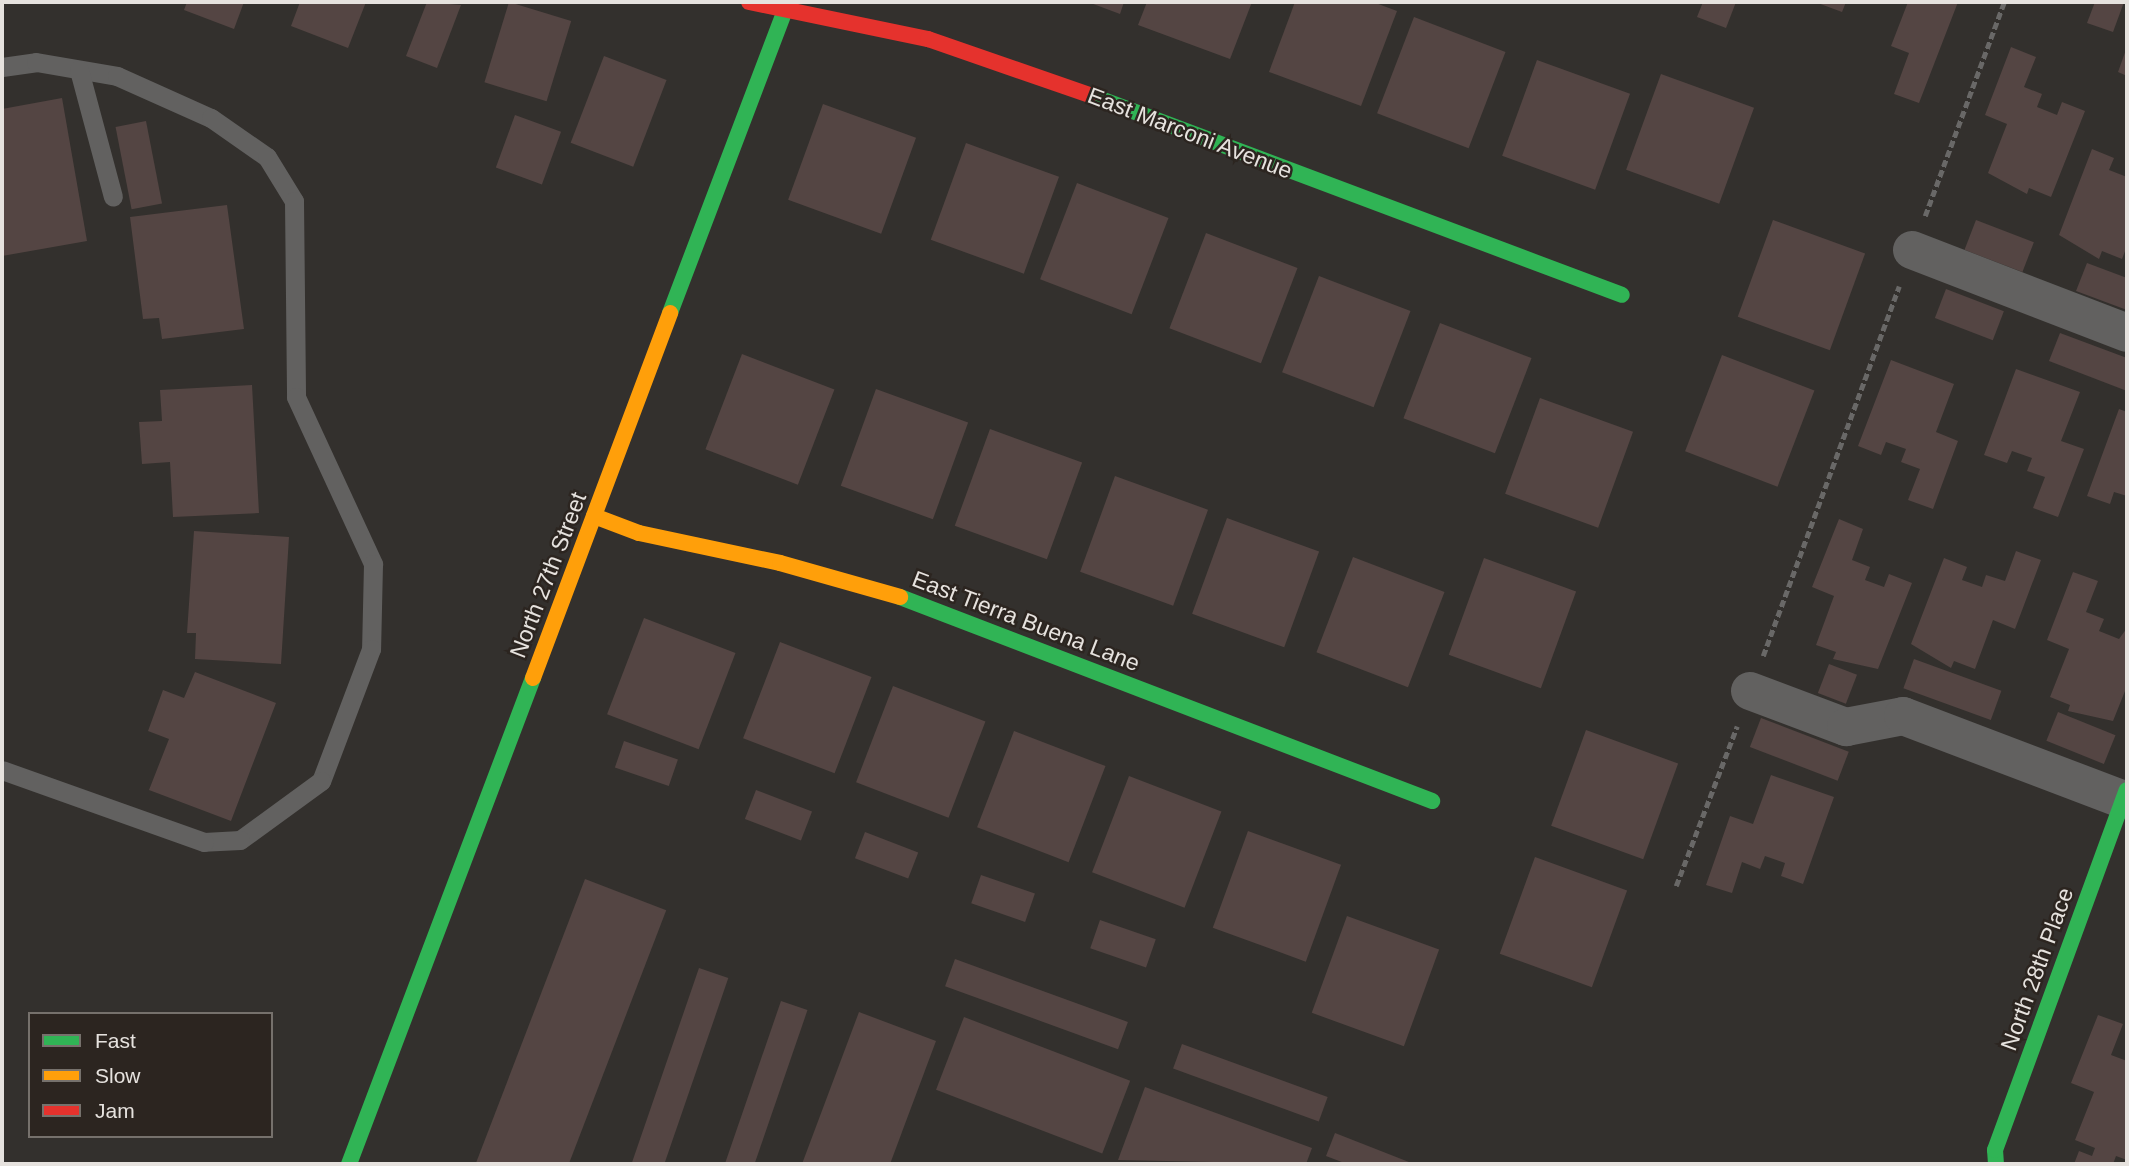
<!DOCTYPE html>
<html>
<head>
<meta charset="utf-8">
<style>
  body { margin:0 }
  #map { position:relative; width:2129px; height:1166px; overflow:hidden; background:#33302d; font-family:Arial,sans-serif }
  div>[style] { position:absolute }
  .building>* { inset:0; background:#544543; transform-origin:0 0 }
  .path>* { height:4.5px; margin-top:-2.25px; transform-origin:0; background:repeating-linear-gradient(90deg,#696867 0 7px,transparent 0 10.5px) }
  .lane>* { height:19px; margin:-9.5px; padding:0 9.5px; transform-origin:9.5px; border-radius:9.5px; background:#626160 }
  .street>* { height:38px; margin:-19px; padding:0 19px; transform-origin:19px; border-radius:19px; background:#626160 }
  .fast>* { height:16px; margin:-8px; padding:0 8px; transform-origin:8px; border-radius:8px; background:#30b455 }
  .slow>* { height:16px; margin:-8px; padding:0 8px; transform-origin:8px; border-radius:8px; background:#ff9f0a }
  .jam>* { height:16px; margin:-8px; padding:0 8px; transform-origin:8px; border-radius:8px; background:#e5322d }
  span { translate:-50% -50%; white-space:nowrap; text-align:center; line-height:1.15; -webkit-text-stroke:5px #2c2520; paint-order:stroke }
  .street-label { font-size:23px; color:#e6e2de }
  .frame { position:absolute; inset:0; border:4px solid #e6e2de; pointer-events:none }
  .legend { position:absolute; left:28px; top:1012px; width:245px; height:126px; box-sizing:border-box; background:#2c2520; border:2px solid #76716c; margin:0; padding:9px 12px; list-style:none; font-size:21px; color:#e6e2de }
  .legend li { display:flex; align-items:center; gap:14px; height:35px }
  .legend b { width:35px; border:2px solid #76716c }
</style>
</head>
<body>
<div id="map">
  <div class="building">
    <i style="clip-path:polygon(187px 2px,244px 2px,234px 29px,184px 10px)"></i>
    <i style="clip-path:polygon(300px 2px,366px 2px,348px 48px,291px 26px)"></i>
    <i style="clip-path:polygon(427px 2px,461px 5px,437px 68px,406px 56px)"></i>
    <i style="left:509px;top:2px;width:65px;height:84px;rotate:17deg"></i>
    <i style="clip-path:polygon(1088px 2px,1124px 2px,1120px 14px)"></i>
    <i style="clip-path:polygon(1147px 2px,1252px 2px,1230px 59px,1138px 25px)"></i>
    <i style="clip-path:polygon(1295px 2px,1373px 2px,1397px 11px,1361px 106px,1269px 72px)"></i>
    <i style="clip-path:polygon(1703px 2px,1736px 2px,1726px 28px,1697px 17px)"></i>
    <i style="clip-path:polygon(1815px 2px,1846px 2px,1842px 12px)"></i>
    <i style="clip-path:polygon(1908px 2px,1958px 2px,1919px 103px,1894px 94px,1909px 53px,1891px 46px)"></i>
    <i style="clip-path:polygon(2095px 2px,2124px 2px,2113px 32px,2087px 23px)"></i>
    <i style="left:1414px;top:17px;width:98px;height:103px;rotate:21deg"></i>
    <i style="clip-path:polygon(2011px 47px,2036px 57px,2024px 87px,2042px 94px,2037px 107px,2057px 115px,2062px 102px,2085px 111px,2051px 197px,2029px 188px,2027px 194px,1988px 173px,2007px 124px,1985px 115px)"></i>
    <i style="clip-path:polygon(2127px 47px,2127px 76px,2118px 72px)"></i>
    <i style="left:604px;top:56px;width:67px;height:93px;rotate:21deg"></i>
    <i style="left:1537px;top:60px;width:99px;height:102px;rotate:20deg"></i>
    <i style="left:1661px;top:74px;width:99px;height:102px;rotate:20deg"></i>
    <i style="clip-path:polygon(62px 98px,87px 241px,2px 256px,2px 109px)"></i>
    <i style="left:823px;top:104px;width:99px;height:102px;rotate:20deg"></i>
    <i style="left:515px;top:115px;width:49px;height:56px;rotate:20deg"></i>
    <i style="left:146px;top:121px;width:84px;height:31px;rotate:79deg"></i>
    <i style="left:966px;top:143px;width:99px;height:103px;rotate:20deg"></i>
    <i style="clip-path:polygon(2092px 149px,2114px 158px,2109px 170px,2127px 177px,2127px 246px,2122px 259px,2102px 251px,2099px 259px,2059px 235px)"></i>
    <i style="left:1077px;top:183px;width:98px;height:103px;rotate:21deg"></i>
    <i style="clip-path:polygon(227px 205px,244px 329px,162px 339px,159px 318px,143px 319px,130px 217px)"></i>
    <i style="left:1773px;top:220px;width:98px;height:103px;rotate:20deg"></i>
    <i style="left:1976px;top:220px;width:62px;height:32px;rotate:21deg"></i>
    <i style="left:1206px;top:233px;width:98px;height:102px;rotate:21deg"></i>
    <i style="clip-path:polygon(2087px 263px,2127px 278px,2127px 310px,2076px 291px)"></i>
    <i style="left:1319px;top:276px;width:98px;height:103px;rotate:21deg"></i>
    <i style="left:1946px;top:289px;width:62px;height:31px;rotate:21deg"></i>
    <i style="left:1440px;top:323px;width:98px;height:102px;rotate:21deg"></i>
    <i style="clip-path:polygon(2060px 333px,2127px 358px,2127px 391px,2049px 361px)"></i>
    <i style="left:742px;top:354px;width:99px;height:102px;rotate:21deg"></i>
    <i style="left:1722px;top:355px;width:99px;height:103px;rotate:21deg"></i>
    <i style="clip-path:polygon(1891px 360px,1954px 384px,1936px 432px,1958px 441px,1933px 509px,1908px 500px,1920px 469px,1901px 462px,1906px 449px,1886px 442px,1881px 455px,1858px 446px)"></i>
    <i style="clip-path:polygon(2016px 369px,2080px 392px,2061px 441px,2084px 449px,2058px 517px,2033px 508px,2045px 477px,2027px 471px,2032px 458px,2012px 451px,2007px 463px,1984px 455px)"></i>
    <i style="clip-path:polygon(252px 385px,259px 513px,173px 517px,170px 462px,142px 464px,139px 422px,162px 421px,160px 390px)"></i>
    <i style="left:876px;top:389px;width:98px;height:103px;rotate:20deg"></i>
    <i style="left:1540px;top:398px;width:99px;height:102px;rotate:20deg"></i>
    <i style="clip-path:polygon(2119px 409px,2127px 412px,2127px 496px,2114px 492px,2110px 504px,2087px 496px)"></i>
    <i style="left:990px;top:429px;width:98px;height:103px;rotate:20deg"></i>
    <i style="left:1115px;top:476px;width:99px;height:102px;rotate:20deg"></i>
    <i style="left:1227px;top:518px;width:98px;height:102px;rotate:20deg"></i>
    <i style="clip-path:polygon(1839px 519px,1863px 529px,1852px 560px,1870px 567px,1865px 580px,1884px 587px,1889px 574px,1912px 583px,1878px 669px,1833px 659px,1836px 652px,1816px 645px,1834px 596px,1812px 587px)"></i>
    <i style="clip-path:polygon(194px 531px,289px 537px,281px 664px,195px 659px,196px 633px,187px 633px)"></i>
    <i style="clip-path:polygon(2016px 551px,2041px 560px,2015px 629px,1993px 620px,1975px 669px,1954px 661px,1951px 668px,1911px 644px,1944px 558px,1967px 567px,1962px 580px,1982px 587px,1986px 575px,2005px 581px)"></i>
    <i style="left:1353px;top:557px;width:98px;height:102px;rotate:21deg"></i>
    <i style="left:1484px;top:558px;width:98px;height:103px;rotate:20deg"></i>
    <i style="clip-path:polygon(2073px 572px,2098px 581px,2086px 612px,2104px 619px,2099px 631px,2119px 639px,2127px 628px,2127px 686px,2113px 721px,2068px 711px,2070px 705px,2050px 697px,2069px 649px,2047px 640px)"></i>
    <i style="left:644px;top:618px;width:98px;height:103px;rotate:21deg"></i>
    <i style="left:780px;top:642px;width:98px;height:103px;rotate:21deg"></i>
    <i style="left:1914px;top:659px;width:93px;height:31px;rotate:20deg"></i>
    <i style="left:1829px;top:664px;width:30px;height:31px;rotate:21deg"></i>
    <i style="clip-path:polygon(195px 672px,276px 703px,231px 821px,149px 790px,169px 739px,148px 731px,163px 690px,184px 698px)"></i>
    <i style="left:893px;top:686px;width:99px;height:103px;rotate:21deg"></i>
    <i style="left:2058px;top:712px;width:62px;height:31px;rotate:22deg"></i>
    <i style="left:1761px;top:718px;width:94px;height:31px;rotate:21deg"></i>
    <i style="left:1586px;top:730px;width:98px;height:102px;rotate:20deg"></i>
    <i style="left:1014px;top:731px;width:98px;height:103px;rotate:21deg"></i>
    <i style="left:624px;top:741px;width:57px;height:28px;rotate:19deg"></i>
    <i style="clip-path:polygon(1771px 775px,1834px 797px,1803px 884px,1781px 876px,1785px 863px,1765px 856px,1760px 869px,1742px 862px,1732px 893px,1706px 885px,1730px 816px,1753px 824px)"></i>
    <i style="left:1129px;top:776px;width:99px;height:103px;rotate:21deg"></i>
    <i style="left:756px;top:790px;width:60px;height:31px;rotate:21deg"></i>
    <i style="left:1248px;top:831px;width:99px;height:103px;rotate:20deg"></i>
    <i style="left:865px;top:832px;width:57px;height:28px;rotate:21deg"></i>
    <i style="left:1535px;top:857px;width:98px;height:103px;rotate:20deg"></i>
    <i style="left:981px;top:875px;width:57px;height:30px;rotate:19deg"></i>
    <i style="left:585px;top:879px;width:87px;height:305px;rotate:21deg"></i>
    <i style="left:1347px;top:916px;width:98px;height:103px;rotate:20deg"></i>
    <i style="left:1100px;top:920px;width:59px;height:30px;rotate:19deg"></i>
    <i style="left:955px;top:959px;width:184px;height:29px;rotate:20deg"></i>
    <i style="left:699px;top:968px;width:31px;height:209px;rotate:19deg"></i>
    <i style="left:781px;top:1001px;width:28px;height:174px;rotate:19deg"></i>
    <i style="clip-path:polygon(859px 1012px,936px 1041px,890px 1164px,802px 1164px)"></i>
    <i style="clip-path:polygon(2098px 1015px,2123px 1024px,2111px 1055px,2127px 1061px,2127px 1160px,2116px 1156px,2113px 1164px,2074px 1164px,2079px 1151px,2092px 1156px,2095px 1148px,2075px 1140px,2094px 1092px,2071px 1083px)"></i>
    <i style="left:964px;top:1017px;width:178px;height:78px;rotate:21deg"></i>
    <i style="left:1182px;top:1044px;width:155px;height:26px;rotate:20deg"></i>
    <i style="clip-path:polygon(1145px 1087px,1312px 1148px,1306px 1164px,1118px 1160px)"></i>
    <i style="clip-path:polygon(1335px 1133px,1414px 1164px,1347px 1164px,1326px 1156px)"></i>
  </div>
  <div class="path">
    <i style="left:1925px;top:216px;width:228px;rotate:-69.7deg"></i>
    <i style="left:1763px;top:656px;width:394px;rotate:-69.8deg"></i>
    <i style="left:1676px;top:886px;width:171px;rotate:-69.1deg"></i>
  </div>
  <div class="lane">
    <i style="left:2px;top:67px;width:34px;rotate:-8deg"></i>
    <i style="left:36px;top:62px;width:82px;rotate:9.8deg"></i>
    <i style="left:117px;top:76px;width:103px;rotate:24.1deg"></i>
    <i style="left:211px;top:118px;width:68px;rotate:34.9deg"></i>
    <i style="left:267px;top:157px;width:52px;rotate:58.5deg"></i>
    <i style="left:294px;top:201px;width:196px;rotate:89.4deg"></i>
    <i style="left:296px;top:397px;width:184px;rotate:65.2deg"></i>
    <i style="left:373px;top:564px;width:85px;rotate:91.3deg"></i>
    <i style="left:371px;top:649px;width:141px;rotate:110.7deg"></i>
    <i style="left:321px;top:781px;width:100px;rotate:143.9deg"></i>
    <i style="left:240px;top:840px;width:36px;rotate:177deg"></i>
    <i style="left:204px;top:842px;width:214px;rotate:-160.4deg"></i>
    <i style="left:79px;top:70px;width:131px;rotate:75deg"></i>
  </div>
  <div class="street">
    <i style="left:1912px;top:250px;width:230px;rotate:21.1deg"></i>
    <i style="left:1750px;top:691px;width:103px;rotate:20.6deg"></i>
    <i style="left:1846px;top:727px;width:58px;rotate:-10.9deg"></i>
    <i style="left:1903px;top:716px;width:236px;rotate:20.8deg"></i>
  </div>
  <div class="fast">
    <i style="left:1090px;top:95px;width:568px;rotate:20.6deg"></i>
    <i style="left:670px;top:313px;width:333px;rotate:-69.2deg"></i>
    <i style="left:900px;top:597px;width:570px;rotate:20.98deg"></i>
    <i style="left:349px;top:1164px;width:520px;rotate:-69.26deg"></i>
    <i style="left:1996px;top:1164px;width:14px;rotate:-94deg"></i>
    <i style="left:1995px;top:1150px;width:383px;rotate:-69.9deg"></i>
  </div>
  <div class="slow">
    <i style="left:594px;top:516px;width:48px;rotate:20.7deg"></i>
    <i style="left:639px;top:533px;width:144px;rotate:12deg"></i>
    <i style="left:780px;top:563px;width:125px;rotate:15.8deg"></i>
    <i style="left:533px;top:678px;width:390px;rotate:-69.4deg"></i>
  </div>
  <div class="jam">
    <i style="left:749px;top:2px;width:183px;rotate:11.7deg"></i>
    <i style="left:928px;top:39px;width:171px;rotate:19.1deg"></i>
  </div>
  <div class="street-label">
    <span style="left:1190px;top:133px;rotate:21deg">East Marconi Avenue</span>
    <span style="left:548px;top:575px;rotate:-69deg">North 27th Street</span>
    <span style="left:1026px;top:621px;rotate:21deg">East Tierra Buena Lane</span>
    <span style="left:2037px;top:969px;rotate:-70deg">North 28th Place</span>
  </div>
  <div class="frame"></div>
  <ul class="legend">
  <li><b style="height:9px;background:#30b455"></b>Fast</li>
  <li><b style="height:9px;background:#ff9f0a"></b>Slow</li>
  <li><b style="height:9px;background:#e5322d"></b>Jam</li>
  </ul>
</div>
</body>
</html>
